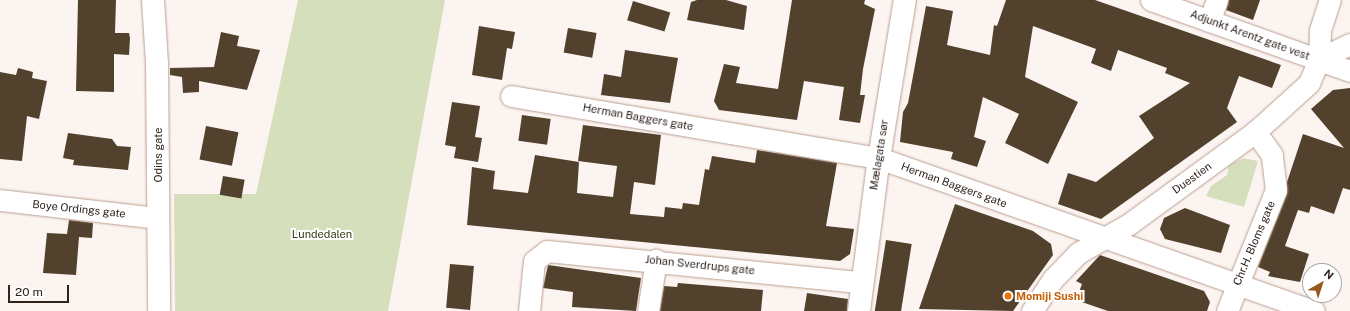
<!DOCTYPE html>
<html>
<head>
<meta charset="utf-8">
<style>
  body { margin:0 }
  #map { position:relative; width:1350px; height:311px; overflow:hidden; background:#fbf4f1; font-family:"Public Sans",sans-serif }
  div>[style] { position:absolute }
  .green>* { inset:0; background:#d5dfbc }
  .building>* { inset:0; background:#52412c; transform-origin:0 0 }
  .roads { filter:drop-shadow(0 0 1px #bb9e8f) drop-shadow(0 0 1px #bb9e8f) }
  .street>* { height:21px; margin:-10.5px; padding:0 10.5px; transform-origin:10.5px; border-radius:10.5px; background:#fff }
  .secondary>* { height:22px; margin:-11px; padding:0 11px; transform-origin:11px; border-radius:11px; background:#fff }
  .dots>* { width:11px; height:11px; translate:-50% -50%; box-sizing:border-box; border:2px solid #fff; border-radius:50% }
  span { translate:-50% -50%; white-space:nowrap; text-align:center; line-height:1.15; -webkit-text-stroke:4px #fff; paint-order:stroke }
  .street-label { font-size:11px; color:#2e231d }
  .park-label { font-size:11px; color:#323b12 }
  .food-label { font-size:11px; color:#c56008; font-weight:700 }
  .left { translate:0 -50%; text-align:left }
  .north { position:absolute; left:1302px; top:263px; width:40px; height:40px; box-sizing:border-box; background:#fff; border:1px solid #aba7a5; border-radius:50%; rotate:39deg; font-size:11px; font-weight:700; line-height:16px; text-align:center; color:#2e231d }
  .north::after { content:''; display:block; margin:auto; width:14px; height:18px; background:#975a1d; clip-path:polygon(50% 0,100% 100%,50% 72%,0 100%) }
  .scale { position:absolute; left:8px; top:285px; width:61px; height:18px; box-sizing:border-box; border:2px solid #2e231d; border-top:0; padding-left:5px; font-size:12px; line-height:14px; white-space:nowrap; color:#2e231d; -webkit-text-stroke:3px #fff; paint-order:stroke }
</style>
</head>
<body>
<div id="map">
  <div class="green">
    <i style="clip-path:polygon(298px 0,445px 0,388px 311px,175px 311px,174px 194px,256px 194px)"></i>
    <i style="clip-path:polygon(1243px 158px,1258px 161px,1244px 207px,1206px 196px,1211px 186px,1227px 175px,1229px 165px)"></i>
  </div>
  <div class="building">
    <i style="clip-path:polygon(78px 0,116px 0,115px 33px,129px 33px,130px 38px,129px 55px,114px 54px,114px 92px,76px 91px)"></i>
    <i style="clip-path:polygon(697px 0,726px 0,747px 6px,744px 30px,687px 20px,691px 2px)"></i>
    <i style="clip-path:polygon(792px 0,865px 0,864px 4px,875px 9px,863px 69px,860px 95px,865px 95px,860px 123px,839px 120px,844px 87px,804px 81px,797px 120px,719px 110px,714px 101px,724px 64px,740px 67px,736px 83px,778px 89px)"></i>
    <i style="clip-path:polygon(1006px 0,1095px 0,1281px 65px,1272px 88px,1239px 76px,1227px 108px,1237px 122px,1101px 219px,1058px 204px,1068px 173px,1096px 182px,1154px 138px,1139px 116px,1190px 83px,1165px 73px,1167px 68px,1118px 50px,1111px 71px,1091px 63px,1096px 49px,1033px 26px,1025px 77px,1078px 102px,1048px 164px,1005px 143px,1019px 114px,983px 97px,974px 137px,986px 141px,977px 167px,951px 159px,953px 152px,900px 142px,903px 112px,908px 103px,926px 6px,953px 11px,947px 45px,990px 55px,994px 25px,997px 26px)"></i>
    <i style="clip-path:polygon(1229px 0,1260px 0,1253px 20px,1226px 10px)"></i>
    <i style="left:633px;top:1px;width:39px;height:20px;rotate:17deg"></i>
    <i style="clip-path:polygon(479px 26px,515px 32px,512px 49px,507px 48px,502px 80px,472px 75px)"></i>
    <i style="left:568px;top:28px;width:29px;height:25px;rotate:10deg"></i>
    <i style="clip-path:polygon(221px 32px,239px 36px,237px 46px,260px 50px,247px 90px,199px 81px,199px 92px,183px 93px,182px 77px,170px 75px,170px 68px,214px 67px)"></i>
    <i style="clip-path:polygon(625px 50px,678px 58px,670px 103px,601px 95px,604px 74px,621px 77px)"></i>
    <i style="clip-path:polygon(18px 68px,33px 72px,32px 78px,47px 81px,39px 119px,27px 116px,22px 161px,0 159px,0 72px,16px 75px)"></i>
    <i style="clip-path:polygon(1350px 88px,1350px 190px,1343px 188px,1334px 214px,1311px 206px,1309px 213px,1298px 210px,1285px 246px,1309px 254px,1300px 282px,1268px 276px,1270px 272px,1258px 267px,1287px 194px,1287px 182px,1303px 134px,1344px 148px,1311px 109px,1333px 90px)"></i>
    <i style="clip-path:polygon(452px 102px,480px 106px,475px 137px,482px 138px,478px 162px,454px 158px,456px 147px,445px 145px)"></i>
    <i style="left:522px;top:115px;width:29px;height:26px;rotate:8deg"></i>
    <i style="clip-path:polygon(583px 125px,661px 135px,655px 185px,634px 182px,630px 214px,664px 217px,665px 207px,682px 209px,683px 203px,699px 205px,705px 169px,709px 170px,712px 156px,755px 163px,757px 150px,837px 163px,826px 226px,854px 229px,850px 254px,840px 261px,467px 225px,472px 167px,495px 171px,493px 189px,528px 193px,535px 155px,579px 162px,577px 193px,613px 197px,617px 166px,578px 161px)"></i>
    <i style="left:206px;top:126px;width:33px;height:34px;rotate:11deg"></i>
    <i style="clip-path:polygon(68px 133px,112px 139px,117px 146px,131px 147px,128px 170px,73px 165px,74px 160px,63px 158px)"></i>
    <i style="left:223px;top:176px;width:22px;height:19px;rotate:10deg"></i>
    <i style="clip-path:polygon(955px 204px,1033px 231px,1051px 244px,1053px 255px,1013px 311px,919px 309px)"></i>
    <i style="clip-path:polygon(1185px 208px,1230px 225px,1221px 253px,1165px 239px,1160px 229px,1164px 218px)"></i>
    <i style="clip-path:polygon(69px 220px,93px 223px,92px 238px,79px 237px,76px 275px,43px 273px,47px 233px,67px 234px)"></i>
    <i style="left:886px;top:240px;width:26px;height:72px;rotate:9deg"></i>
    <i style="clip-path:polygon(1100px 255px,1204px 291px,1210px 302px,1207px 311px,1108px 311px,1076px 300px,1082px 284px,1076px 281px)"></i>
    <i style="left:450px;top:264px;width:24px;height:44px;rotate:5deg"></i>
    <i style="clip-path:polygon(548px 265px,641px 278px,636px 311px,572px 307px,573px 292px,543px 288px)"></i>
    <i style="clip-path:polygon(678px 283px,763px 290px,761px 311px,660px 311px,664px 286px,677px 287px)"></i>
    <i style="clip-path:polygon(807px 293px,848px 299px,847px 311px,804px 311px)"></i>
  </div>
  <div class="roads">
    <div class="street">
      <i style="left:1151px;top:0;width:211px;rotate:19.6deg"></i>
      <i style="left:1209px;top:21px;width:22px;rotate:-69deg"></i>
      <i style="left:1319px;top:59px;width:29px;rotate:-88deg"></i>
      <i style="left:1320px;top:30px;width:32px;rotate:-72deg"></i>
      <i style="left:511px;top:96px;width:373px;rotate:9.6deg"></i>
      <i style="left:879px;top:158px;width:461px;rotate:19.4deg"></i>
      <i style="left:0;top:200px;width:158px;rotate:6.5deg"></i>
      <i style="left:529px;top:311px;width:50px;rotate:-84.3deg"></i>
      <i style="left:534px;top:261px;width:16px;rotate:-38deg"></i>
      <i style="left:547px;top:251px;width:315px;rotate:5.7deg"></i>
      <i style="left:648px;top:311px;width:52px;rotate:-81.1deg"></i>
      <i style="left:1032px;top:311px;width:38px;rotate:-57deg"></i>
      <i style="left:1053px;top:279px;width:36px;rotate:-46deg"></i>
      <i style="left:1078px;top:253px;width:59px;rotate:-29.6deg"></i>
      <i style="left:1129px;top:224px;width:156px;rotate:-36.1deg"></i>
      <i style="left:1255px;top:132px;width:73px;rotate:-42.2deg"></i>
      <i style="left:1309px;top:83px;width:26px;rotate:-67deg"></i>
      <i style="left:1319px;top:59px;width:34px;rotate:-26deg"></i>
      <i style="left:1227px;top:311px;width:131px;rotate:-68deg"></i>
      <i style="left:1276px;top:190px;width:35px;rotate:-97deg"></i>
      <i style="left:1272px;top:155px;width:29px;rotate:-126deg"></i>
    </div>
    <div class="secondary">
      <i style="left:153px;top:0;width:63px;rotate:86.4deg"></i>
      <i style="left:157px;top:63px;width:248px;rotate:89.5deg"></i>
      <i style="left:859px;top:311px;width:154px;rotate:-82.6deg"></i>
      <i style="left:879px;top:158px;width:160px;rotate:-80.7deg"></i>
    </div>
  </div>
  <div class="dots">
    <i style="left:1008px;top:296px;background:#e8710a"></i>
  </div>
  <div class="street-label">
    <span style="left:1250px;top:35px;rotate:20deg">Adjunkt Arentz gate vest</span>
    <span style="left:638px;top:117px;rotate:10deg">Herman Baggers gate</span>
    <span style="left:158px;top:155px;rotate:-90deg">Odins gate</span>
    <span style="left:879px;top:155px;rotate:-81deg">Mælagata sør</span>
    <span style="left:1192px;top:178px;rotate:-36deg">Duestien</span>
    <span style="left:954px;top:185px;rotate:20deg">Herman Baggers gate</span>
    <span style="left:79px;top:209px;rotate:6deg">Boye Ordings gate</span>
    <span style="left:1254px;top:243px;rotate:-67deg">Chr.H. Bloms gate</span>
    <span style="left:700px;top:265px;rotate:6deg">Johan Sverdrups gate</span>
  </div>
  <div class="park-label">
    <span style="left:322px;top:234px">Lundedalen</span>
  </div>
  <div class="food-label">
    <span class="left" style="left:1016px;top:296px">Momiji Sushi</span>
  </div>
  <div class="north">N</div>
  <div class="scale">20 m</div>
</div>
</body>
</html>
